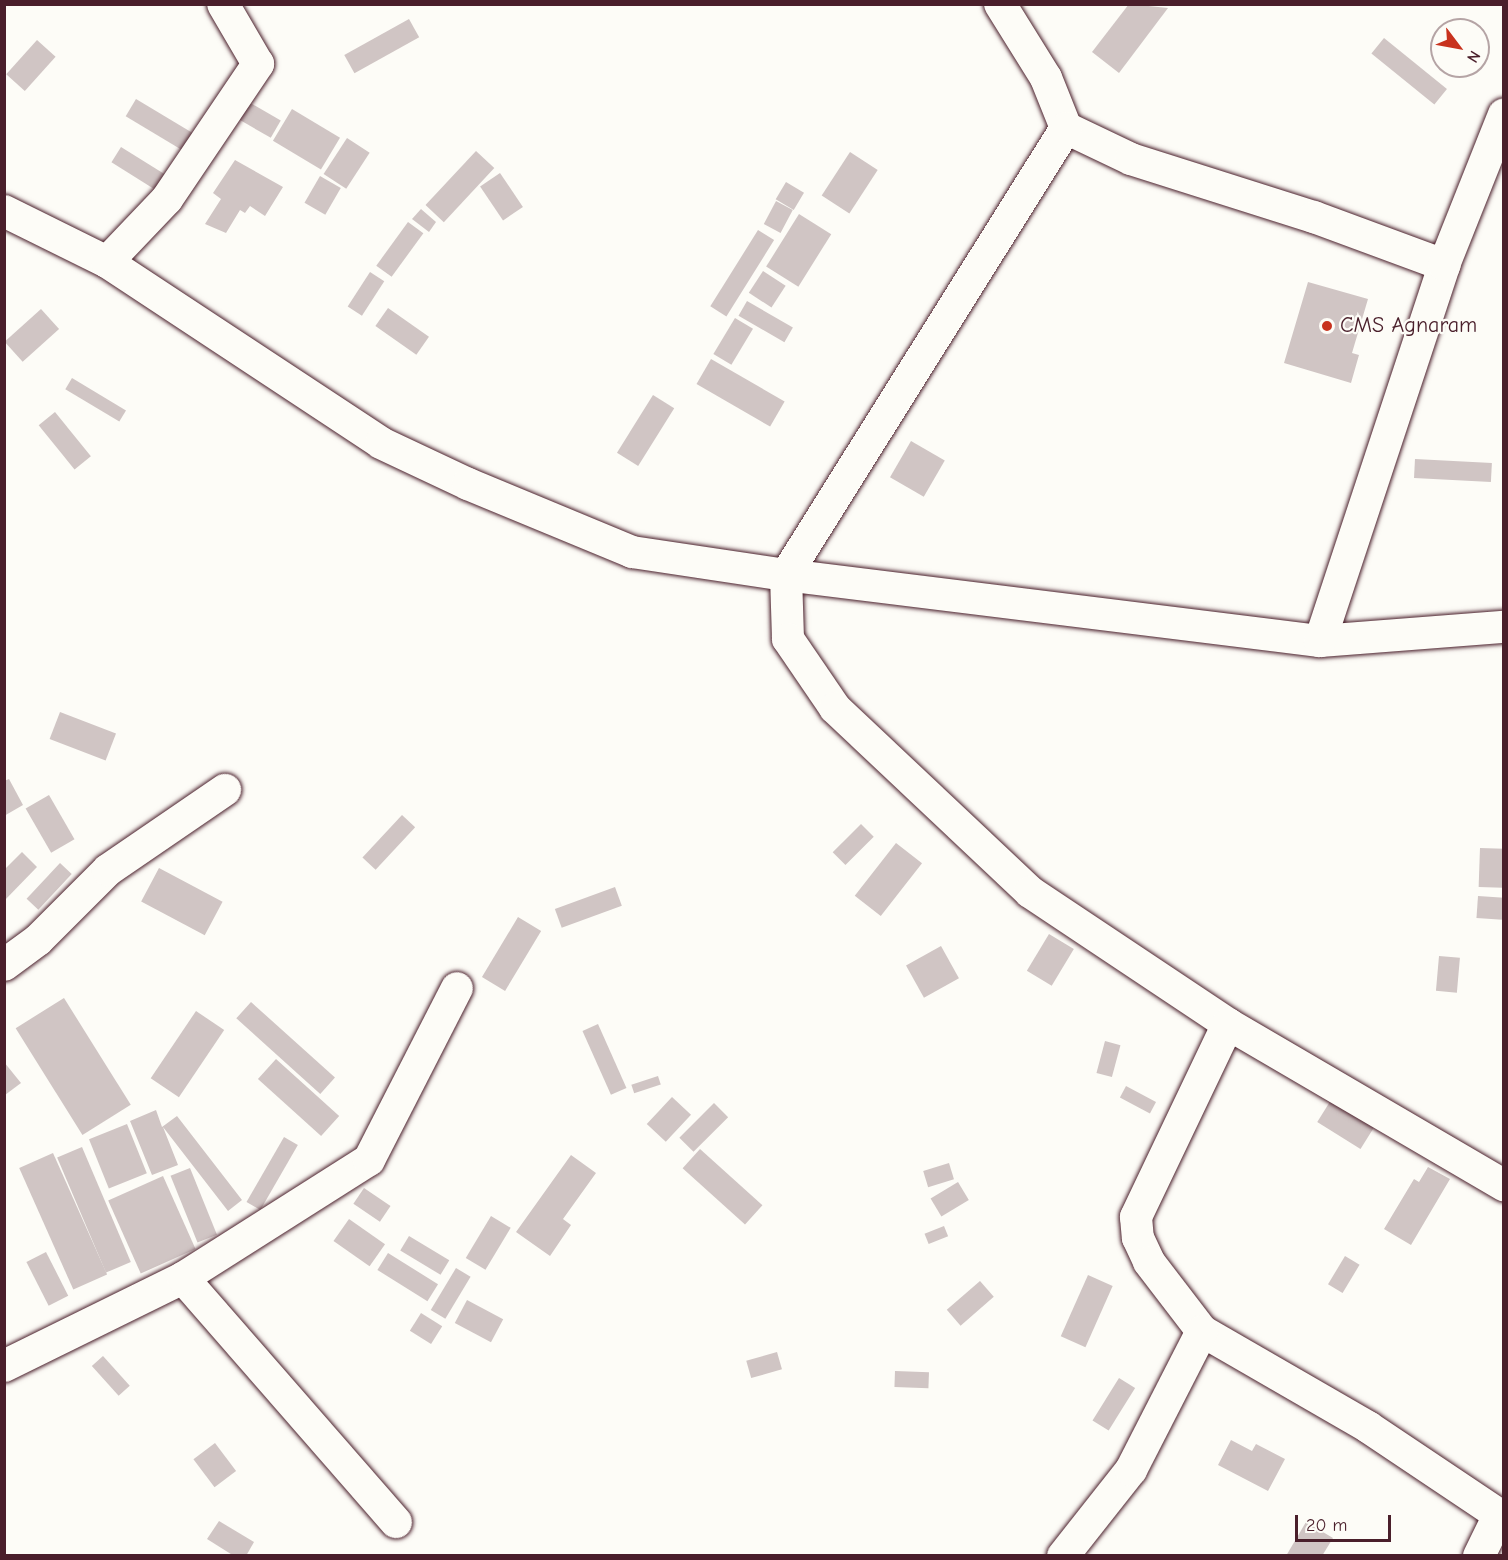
<!DOCTYPE html>
<html>
<head>
<meta charset="utf-8">
<style>
  body { margin:0 }
  #map { position:relative; width:1508px; height:1560px; overflow:hidden; background:#fdfcf7; font-family:"Comic Neue",sans-serif }
  div>[style] { position:absolute }
  .building>* { inset:0; background:#d0c5c4; transform-origin:0 0 }
  .roads { filter:drop-shadow(0 0 2px #4a1f2b) drop-shadow(0 0 2px #4a1f2b) }
  .minor>* { height:32px; margin:-16px; padding:0 16px; transform-origin:16px; border-radius:16px; background:#fdfcf7 }
  .dots>* { width:16px; height:16px; translate:-50% -50%; box-sizing:border-box; border:3px solid #fdfcf7; border-radius:50% }
  span { translate:-50% -50%; white-space:nowrap; text-align:center; line-height:1.15; -webkit-text-stroke:4.5px #fdfcf7; paint-order:stroke }
  .poi-label { font-size:22px; color:#4a1f2b }
  .left { translate:0 -50%; text-align:left }
  .frame { position:absolute; inset:0; border:6px solid #4a1f2b; pointer-events:none }
  .north { position:absolute; left:1430px; top:18px; width:60px; height:60px; box-sizing:border-box; background:#fdfcf7; border:2px solid #b5a4a5; border-radius:50%; rotate:122deg; font-size:16px; font-weight:700; line-height:24px; text-align:center; color:#4a1f2b }
  .north::after { content:''; display:block; margin:auto; width:21px; height:27px; background:#c8321e; clip-path:polygon(50% 0,100% 100%,50% 72%,0 100%) }
  .scale { position:absolute; left:1295px; top:1515px; width:96px; height:27px; box-sizing:border-box; border:3px solid #4a1f2b; border-top:0; padding-left:8px; font-size:18px; line-height:21px; white-space:nowrap; color:#4a1f2b; -webkit-text-stroke:4px #fdfcf7; paint-order:stroke }
</style>
</head>
<body>
<div id="map">
  <div class="building">
    <i style="clip-path:polygon(1129px 4px,1168px 8px,1119px 73px,1092px 52px)"></i>
    <i style="left:409px;top:19px;width:21px;height:74px;rotate:61deg"></i>
    <i style="left:1384px;top:38px;width:81px;height:20px;rotate:39deg"></i>
    <i style="left:37px;top:40px;width:25px;height:46px;rotate:42deg"></i>
    <i style="left:136px;top:99px;width:69px;height:20px;rotate:31deg"></i>
    <i style="left:247px;top:101px;width:39px;height:20px;rotate:30deg"></i>
    <i style="left:292px;top:109px;width:56px;height:37px;rotate:31deg"></i>
    <i style="left:347px;top:138px;width:27px;height:43px;rotate:33deg"></i>
    <i style="left:121px;top:147px;width:54px;height:18px;rotate:32deg"></i>
    <i style="left:476px;top:151px;width:25px;height:74px;rotate:43deg"></i>
    <i style="left:850px;top:152px;width:33px;height:52px;rotate:33deg"></i>
    <i style="clip-path:polygon(235px 160px,283px 187px,265px 216px,250px 206px,245px 213px,240px 210px,226px 233px,205px 224px,221px 199px,213px 193px)"></i>
    <i style="left:500px;top:173px;width:41px;height:24px;rotate:56deg"></i>
    <i style="left:320px;top:176px;width:24px;height:31px;rotate:30deg"></i>
    <i style="left:786px;top:182px;width:21px;height:20px;rotate:31deg"></i>
    <i style="left:776px;top:201px;width:19px;height:26px;rotate:28deg"></i>
    <i style="clip-path:polygon(421px 209px,436px 222px,429px 232px,412px 219px)"></i>
    <i style="left:799px;top:214px;width:38px;height:62px;rotate:32deg"></i>
    <i style="left:408px;top:222px;width:19px;height:54px;rotate:36deg"></i>
    <i style="left:758px;top:230px;width:19px;height:90px;rotate:32deg"></i>
    <i style="left:763px;top:271px;width:27px;height:26px;rotate:33deg"></i>
    <i style="left:370px;top:272px;width:17px;height:41px;rotate:33deg"></i>
    <i style="clip-path:polygon(1308px 282px,1368px 299px,1352px 353px,1359px 355px,1351px 383px,1284px 363px)"></i>
    <i style="left:747px;top:301px;width:53px;height:17px;rotate:30deg"></i>
    <i style="left:388px;top:308px;width:50px;height:22px;rotate:35deg"></i>
    <i style="left:41px;top:309px;width:27px;height:49px;rotate:48deg"></i>
    <i style="left:735px;top:318px;width:21px;height:42px;rotate:31deg"></i>
    <i style="left:711px;top:359px;width:85px;height:29px;rotate:30deg"></i>
    <i style="left:72px;top:378px;width:63px;height:13px;rotate:31deg"></i>
    <i style="left:653px;top:395px;width:25px;height:68px;rotate:32deg"></i>
    <i style="left:55px;top:412px;width:57px;height:21px;rotate:51deg"></i>
    <i style="left:911px;top:441px;width:39px;height:42px;rotate:30deg"></i>
    <i style="left:1415px;top:459px;width:77px;height:19px;rotate:3deg"></i>
    <i style="left:60px;top:712px;width:60px;height:29px;rotate:21deg"></i>
    <i style="clip-path:polygon(9px 779px,23px 805px,4px 816px,4px 781px)"></i>
    <i style="left:49px;top:795px;width:51px;height:27px;rotate:60deg"></i>
    <i style="left:402px;top:815px;width:18px;height:58px;rotate:43deg"></i>
    <i style="left:861px;top:824px;width:18px;height:40px;rotate:45deg"></i>
    <i style="left:896px;top:843px;width:33px;height:67px;rotate:38deg"></i>
    <i style="left:1480px;top:848px;width:24px;height:39px;rotate:2deg"></i>
    <i style="clip-path:polygon(22px 852px,37px 867px,4px 901px,4px 870px)"></i>
    <i style="left:60px;top:863px;width:16px;height:49px;rotate:43deg"></i>
    <i style="left:159px;top:868px;width:72px;height:38px;rotate:28deg"></i>
    <i style="left:615px;top:887px;width:20px;height:64px;rotate:70deg"></i>
    <i style="left:1478px;top:896px;width:26px;height:22px;rotate:4deg"></i>
    <i style="left:518px;top:917px;width:27px;height:70px;rotate:31deg"></i>
    <i style="left:1049px;top:934px;width:29px;height:43px;rotate:31deg"></i>
    <i style="left:941px;top:946px;width:37px;height:40px;rotate:61deg"></i>
    <i style="left:1439px;top:956px;width:21px;height:35px;rotate:5deg"></i>
    <i style="left:64px;top:998px;width:126px;height:57px;rotate:58deg"></i>
    <i style="left:251px;top:1002px;width:113px;height:22px;rotate:42deg"></i>
    <i style="left:196px;top:1011px;width:34px;height:81px;rotate:34deg"></i>
    <i style="left:598px;top:1024px;width:70px;height:17px;rotate:66deg"></i>
    <i style="left:1105px;top:1041px;width:16px;height:33px;rotate:15deg"></i>
    <i style="left:276px;top:1059px;width:85px;height:27px;rotate:42deg"></i>
    <i style="clip-path:polygon(4px 1062px,21px 1083px,5px 1095px,4px 1094px)"></i>
    <i style="left:658px;top:1076px;width:9px;height:28px;rotate:72deg"></i>
    <i style="left:1126px;top:1086px;width:34px;height:13px;rotate:28deg"></i>
    <i style="left:672px;top:1097px;width:26px;height:37px;rotate:43deg"></i>
    <i style="left:1331px;top:1100px;width:51px;height:26px;rotate:32deg"></i>
    <i style="left:714px;top:1103px;width:20px;height:49px;rotate:45deg"></i>
    <i style="clip-path:polygon(156px 1110px,162px 1127px,177px 1116px,242px 1200px,228px 1211px,163px 1127px,178px 1165px,152px 1175px,130px 1121px)"></i>
    <i style="left:127px;top:1124px;width:53px;height:41px;rotate:68deg"></i>
    <i style="left:284px;top:1137px;width:16px;height:75px;rotate:30deg"></i>
    <i style="left:82px;top:1147px;width:125px;height:27px;rotate:67deg"></i>
    <i style="left:700px;top:1149px;width:84px;height:26px;rotate:42deg"></i>
    <i style="left:53px;top:1153px;width:133px;height:37px;rotate:66deg"></i>
    <i style="clip-path:polygon(571px 1155px,596px 1173px,563px 1219px,571px 1225px,550px 1256px,516px 1232px)"></i>
    <i style="left:949px;top:1163px;width:17px;height:27px;rotate:73deg"></i>
    <i style="clip-path:polygon(1428px 1167px,1450px 1179px,1411px 1245px,1384px 1229px,1414px 1179px,1419px 1182px)"></i>
    <i style="left:190px;top:1168px;width:72px;height:21px;rotate:68deg"></i>
    <i style="left:163px;top:1176px;width:80px;height:60px;rotate:66deg"></i>
    <i style="left:958px;top:1182px;width:21px;height:32px;rotate:59deg"></i>
    <i style="left:364px;top:1188px;width:32px;height:19px;rotate:34deg"></i>
    <i style="left:491px;top:1216px;width:23px;height:49px;rotate:31deg"></i>
    <i style="left:349px;top:1219px;width:44px;height:27px;rotate:35deg"></i>
    <i style="left:944px;top:1226px;width:11px;height:21px;rotate:68deg"></i>
    <i style="left:409px;top:1236px;width:47px;height:17px;rotate:31deg"></i>
    <i style="left:46px;top:1252px;width:49px;height:22px;rotate:63deg"></i>
    <i style="left:388px;top:1253px;width:59px;height:20px;rotate:32deg"></i>
    <i style="left:1345px;top:1256px;width:17px;height:33px;rotate:31deg"></i>
    <i style="left:456px;top:1268px;width:17px;height:49px;rotate:31deg"></i>
    <i style="left:1088px;top:1275px;width:27px;height:67px;rotate:24deg"></i>
    <i style="left:980px;top:1281px;width:21px;height:44px;rotate:49deg"></i>
    <i style="left:467px;top:1300px;width:41px;height:26px;rotate:28deg"></i>
    <i style="left:421px;top:1313px;width:25px;height:21px;rotate:32deg"></i>
    <i style="left:777px;top:1352px;width:18px;height:32px;rotate:74deg"></i>
    <i style="left:103px;top:1356px;width:40px;height:15px;rotate:48deg"></i>
    <i style="left:895px;top:1371px;width:34px;height:16px;rotate:2deg"></i>
    <i style="left:1119px;top:1378px;width:19px;height:50px;rotate:32deg"></i>
    <i style="clip-path:polygon(1231px 1440px,1252px 1451px,1256px 1444px,1285px 1459px,1268px 1491px,1218px 1465px)"></i>
    <i style="left:215px;top:1443px;width:35px;height:27px;rotate:53deg"></i>
    <i style="clip-path:polygon(219px 1521px,254px 1542px,246px 1556px,234px 1556px,207px 1539px)"></i>
    <i style="clip-path:polygon(1306px 1522px,1333px 1538px,1322px 1556px,1286px 1556px)"></i>
  </div>
  <div class="roads">
    <div class="minor">
      <i style="left:1000px;top:4px;width:87px;rotate:58.1deg"></i>
      <i style="left:1046px;top:78px;width:54px;rotate:68.2deg"></i>
      <i style="left:1066px;top:128px;width:72px;rotate:25.5deg"></i>
      <i style="left:1131px;top:159px;width:192px;rotate:17.6deg"></i>
      <i style="left:1314px;top:217px;width:139px;rotate:20.3deg"></i>
      <i style="left:1066px;top:128px;width:527px;rotate:122.06deg"></i>
      <i style="left:786px;top:575px;width:538px;rotate:7.05deg"></i>
      <i style="left:1320px;top:641px;width:185px;rotate:-4.4deg"></i>
      <i style="left:4px;top:211px;width:115px;rotate:26.3deg"></i>
      <i style="left:107px;top:262px;width:328px;rotate:33.4deg"></i>
      <i style="left:381px;top:443px;width:96px;rotate:25.2deg"></i>
      <i style="left:468px;top:484px;width:178px;rotate:22.5deg"></i>
      <i style="left:632px;top:552px;width:156px;rotate:8.5deg"></i>
      <i style="left:786px;top:575px;width:64px;rotate:88.2deg"></i>
      <i style="left:788px;top:639px;width:83px;rotate:55.7deg"></i>
      <i style="left:835px;top:708px;width:268px;rotate:43.3deg"></i>
      <i style="left:1030px;top:892px;width:238px;rotate:33.7deg"></i>
      <i style="left:1228px;top:1024px;width:320px;rotate:30.3deg"></i>
      <i style="left:107px;top:262px;width:87px;rotate:-46.4deg"></i>
      <i style="left:167px;top:199px;width:163px;rotate:-56deg"></i>
      <i style="left:258px;top:64px;width:69px;rotate:-120.3deg"></i>
      <i style="left:1320px;top:641px;width:396px;rotate:-71.7deg"></i>
      <i style="left:1444px;top:265px;width:162px;rotate:-68.3deg"></i>
      <i style="left:4px;top:965px;width:42px;rotate:-36.3deg"></i>
      <i style="left:38px;top:940px;width:99px;rotate:-45deg"></i>
      <i style="left:108px;top:870px;width:142px;rotate:-34.4deg"></i>
      <i style="left:1228px;top:1024px;width:214px;rotate:115.5deg"></i>
      <i style="left:1136px;top:1217px;width:21px;rotate:85deg"></i>
      <i style="left:1138px;top:1238px;width:26px;rotate:65deg"></i>
      <i style="left:1149px;top:1262px;width:87px;rotate:52.5deg"></i>
      <i style="left:1202px;top:1331px;width:192px;rotate:30deg"></i>
      <i style="left:1368px;top:1427px;width:164px;rotate:33.8deg"></i>
      <i style="left:183px;top:1278px;width:324px;rotate:48.9deg"></i>
      <i style="left:4px;top:1366px;width:199px;rotate:-26.2deg"></i>
      <i style="left:183px;top:1278px;width:220px;rotate:-32.4deg"></i>
      <i style="left:369px;top:1160px;width:193px;rotate:-62.9deg"></i>
      <i style="left:1063px;top:1556px;width:110px;rotate:-51.7deg"></i>
      <i style="left:1131px;top:1470px;width:156px;rotate:-62.9deg"></i>
      <i style="left:1479px;top:1556px;width:46px;rotate:-64deg"></i>
    </div>
  </div>
  <div class="dots">
    <i style="left:1327px;top:326px;background:#c8321e"></i>
  </div>
  <div class="poi-label">
    <span class="left" style="left:1340px;top:326px">CMS Agnaram</span>
  </div>
  <div class="frame"></div>
  <div class="north">N</div>
  <div class="scale">20 m</div>
</div>
</body>
</html>
